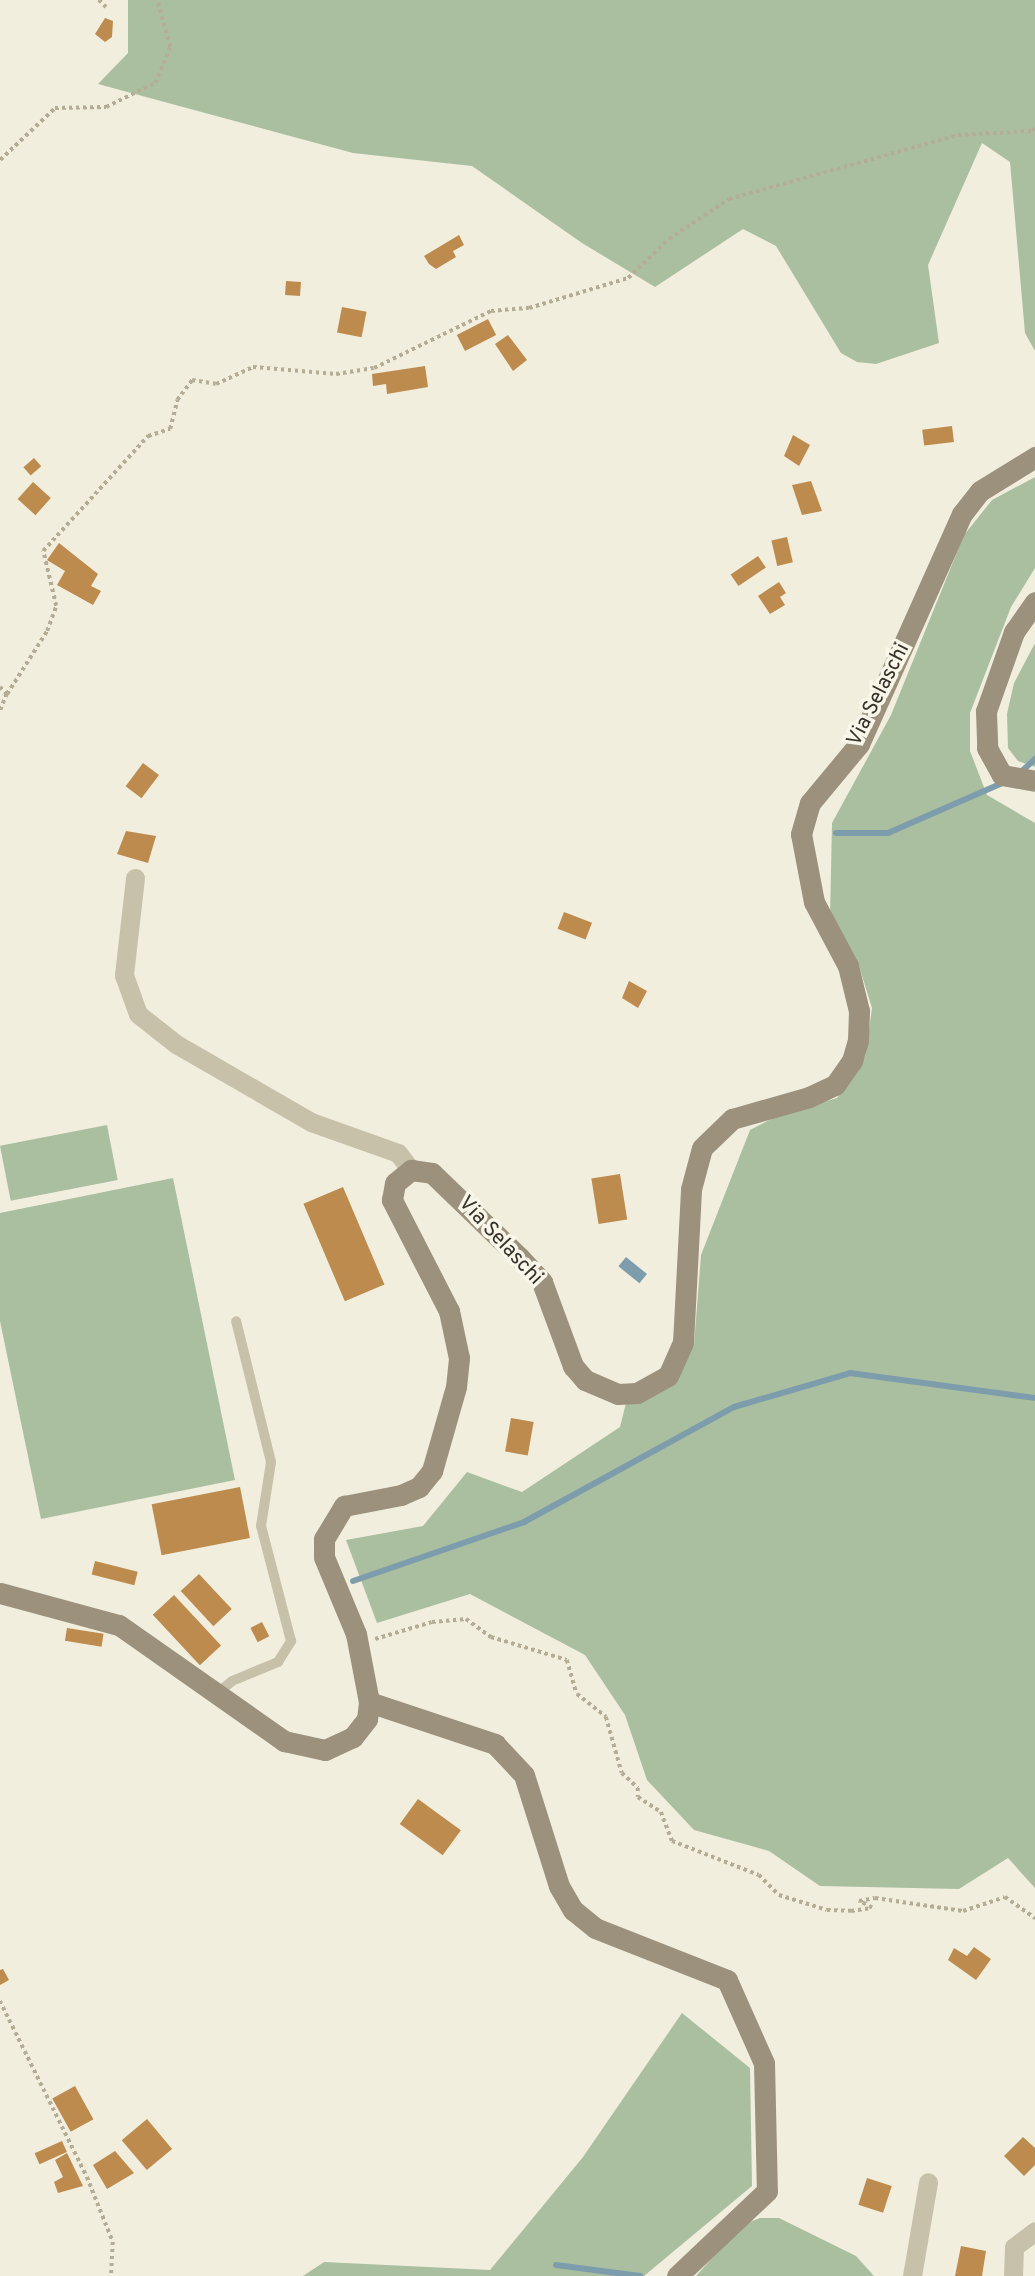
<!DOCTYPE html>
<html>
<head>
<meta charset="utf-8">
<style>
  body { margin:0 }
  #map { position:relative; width:1035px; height:2276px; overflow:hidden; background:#f1eede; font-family:Overpass,sans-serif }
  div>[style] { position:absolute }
  .green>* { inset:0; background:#aabf9f; transform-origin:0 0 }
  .water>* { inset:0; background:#7e9dac; transform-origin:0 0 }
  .stream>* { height:6px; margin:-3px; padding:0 3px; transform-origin:3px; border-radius:3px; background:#7e9dac }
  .building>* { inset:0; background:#be8b4e; transform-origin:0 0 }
  .path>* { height:3.5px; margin-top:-1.75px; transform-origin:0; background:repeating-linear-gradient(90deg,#b4ac95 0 3.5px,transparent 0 7px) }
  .lane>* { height:10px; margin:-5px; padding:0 5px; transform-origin:5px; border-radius:5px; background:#c8c1aa }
  .street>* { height:19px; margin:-9.5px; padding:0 9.5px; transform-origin:9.5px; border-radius:9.5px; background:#c8c1aa }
  .secondary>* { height:21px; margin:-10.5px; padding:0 10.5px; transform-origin:10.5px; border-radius:10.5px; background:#9c917c }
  span { translate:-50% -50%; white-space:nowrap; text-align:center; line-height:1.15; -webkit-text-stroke:7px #f9f6ea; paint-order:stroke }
  .street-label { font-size:21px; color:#363129 }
</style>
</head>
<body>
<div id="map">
  <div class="green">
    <i style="clip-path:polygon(128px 0,1035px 0,1035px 351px,1025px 333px,1010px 162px,982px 143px,928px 265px,939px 343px,876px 364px,857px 362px,841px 353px,776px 246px,743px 229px,655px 287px,582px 243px,472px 166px,353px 153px,98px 84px,128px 53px)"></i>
    <i style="clip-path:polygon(1035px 477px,1035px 568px,1011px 607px,970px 713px,970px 751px,987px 795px,1035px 823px,1035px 1888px,1008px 1858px,959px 1889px,820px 1886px,769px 1851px,694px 1830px,647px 1780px,625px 1715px,585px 1655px,470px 1594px,377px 1623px,346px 1540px,423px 1526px,467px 1472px,522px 1492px,620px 1427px,626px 1403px,677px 1375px,694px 1345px,701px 1255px,750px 1130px,779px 1115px,837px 1098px,865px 1057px,872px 1008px,859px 966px,830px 919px,832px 823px,891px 715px,964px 535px,992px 500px)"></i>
    <i style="clip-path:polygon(1035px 643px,1035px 767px,1018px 761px,1008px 748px,1007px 714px,1014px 683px)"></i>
    <i style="left:107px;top:1125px;width:56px;height:109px;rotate:79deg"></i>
    <i style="clip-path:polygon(173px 1178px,235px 1480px,41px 1519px,0 1321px,0 1213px)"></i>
    <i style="clip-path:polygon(682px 2013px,750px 2068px,752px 2186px,644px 2276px,303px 2276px,324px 2262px,490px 2270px,583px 2157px)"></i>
    <i style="clip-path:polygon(760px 2218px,779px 2218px,856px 2256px,874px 2276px,696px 2276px,742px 2225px)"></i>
  </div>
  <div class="water">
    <i style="left:626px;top:1257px;width:27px;height:12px;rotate:39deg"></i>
  </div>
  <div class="stream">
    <i style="left:1020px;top:773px;width:21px;rotate:-43deg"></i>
    <i style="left:836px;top:833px;width:52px"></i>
    <i style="left:888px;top:833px;width:128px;rotate:-23.6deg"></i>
    <i style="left:353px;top:1581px;width:181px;rotate:-19deg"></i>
    <i style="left:524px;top:1522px;width:239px;rotate:-28.7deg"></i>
    <i style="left:734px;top:1407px;width:121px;rotate:-16.3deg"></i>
    <i style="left:850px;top:1373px;width:187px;rotate:7.7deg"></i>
    <i style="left:556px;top:2265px;width:85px;rotate:7.5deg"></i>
  </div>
  <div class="building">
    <i style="clip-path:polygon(105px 18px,113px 21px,112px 37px,105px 42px,95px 34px)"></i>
    <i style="clip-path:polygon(459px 235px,464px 245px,453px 251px,456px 257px,436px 269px,429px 264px,424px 256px)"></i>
    <i style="left:286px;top:281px;width:15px;height:14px;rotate:4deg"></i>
    <i style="left:342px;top:307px;width:25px;height:26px;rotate:11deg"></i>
    <i style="left:488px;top:319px;width:18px;height:35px;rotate:63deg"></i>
    <i style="clip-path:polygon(508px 335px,527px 360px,513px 371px,495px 344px)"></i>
    <i style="clip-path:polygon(425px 366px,428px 387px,387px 394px,386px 384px,373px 386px,372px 374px)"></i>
    <i style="left:952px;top:426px;width:16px;height:30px;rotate:83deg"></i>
    <i style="clip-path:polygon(793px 435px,810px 445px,799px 466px,784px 456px)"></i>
    <i style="left:34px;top:458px;width:11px;height:14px;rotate:49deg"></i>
    <i style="clip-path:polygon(811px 481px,822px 511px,802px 515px,792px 485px)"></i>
    <i style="left:33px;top:482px;width:24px;height:23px;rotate:42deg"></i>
    <i style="left:787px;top:537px;width:26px;height:16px;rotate:77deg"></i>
    <i style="clip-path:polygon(59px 543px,98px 574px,91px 586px,101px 591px,93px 605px,57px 585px,65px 571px,47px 560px)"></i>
    <i style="left:758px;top:556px;width:14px;height:33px;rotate:56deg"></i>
    <i style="clip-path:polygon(779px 582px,786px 593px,780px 597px,785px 605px,770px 614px,758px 596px)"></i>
    <i style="left:143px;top:763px;width:20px;height:29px;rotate:37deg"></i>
    <i style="clip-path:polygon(126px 831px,156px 836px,148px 863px,117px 854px)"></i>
    <i style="left:564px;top:912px;width:30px;height:18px;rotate:21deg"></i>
    <i style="clip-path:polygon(629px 981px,647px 991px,638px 1008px,622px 998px)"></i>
    <i style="left:620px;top:1174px;width:46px;height:29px;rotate:81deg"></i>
    <i style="left:343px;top:1187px;width:106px;height:43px;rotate:67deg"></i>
    <i style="left:511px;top:1418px;width:23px;height:34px;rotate:10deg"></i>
    <i style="left:240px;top:1487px;width:52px;height:90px;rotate:79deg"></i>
    <i style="left:95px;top:1561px;width:44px;height:14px;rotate:14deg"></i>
    <i style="left:199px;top:1574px;width:48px;height:25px;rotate:47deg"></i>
    <i style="left:174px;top:1595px;width:69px;height:29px;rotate:47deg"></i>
    <i style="left:262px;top:1622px;width:16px;height:13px;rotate:63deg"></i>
    <i style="left:67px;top:1628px;width:37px;height:13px;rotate:9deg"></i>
    <i style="left:418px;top:1799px;width:53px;height:31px;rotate:36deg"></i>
    <i style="clip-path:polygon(974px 1947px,991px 1959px,976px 1980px,948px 1960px,954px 1948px,967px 1956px)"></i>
    <i style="clip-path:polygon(3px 1969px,9px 1980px,0 1985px,0 1970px)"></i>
    <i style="left:75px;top:2086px;width:38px;height:26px;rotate:61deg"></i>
    <i style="left:147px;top:2119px;width:39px;height:33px;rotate:50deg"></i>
    <i style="clip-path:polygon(1023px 2137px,1035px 2148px,1035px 2165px,1024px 2176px,1004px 2156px)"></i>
    <i style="left:62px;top:2141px;width:12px;height:30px;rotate:66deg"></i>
    <i style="clip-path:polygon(115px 2151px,134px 2173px,107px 2189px,93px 2165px)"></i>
    <i style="clip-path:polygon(67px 2153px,83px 2186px,58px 2193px,54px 2182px,63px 2177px,55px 2160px)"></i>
    <i style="left:867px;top:2178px;width:26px;height:28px;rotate:18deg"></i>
    <i style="clip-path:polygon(961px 2246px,986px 2251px,982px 2276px,955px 2276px)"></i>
  </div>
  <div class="path">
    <i style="left:99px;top:0;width:10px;rotate:45deg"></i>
    <i style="left:0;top:160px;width:76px;rotate:-43.4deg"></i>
    <i style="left:55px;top:108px;width:51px;rotate:-1.1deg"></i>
    <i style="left:106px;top:107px;width:55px;rotate:-26.1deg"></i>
    <i style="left:155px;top:83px;width:39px;rotate:-67deg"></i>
    <i style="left:170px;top:47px;width:49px;rotate:-105.5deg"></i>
    <i style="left:0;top:687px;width:10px;rotate:45deg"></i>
    <i style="left:7px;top:694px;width:18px;rotate:112deg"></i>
    <i style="left:7px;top:694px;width:75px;rotate:-57.6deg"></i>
    <i style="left:47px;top:631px;width:27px;rotate:-70deg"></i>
    <i style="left:56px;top:606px;width:57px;rotate:-103.3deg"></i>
    <i style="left:43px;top:551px;width:156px;rotate:-47.6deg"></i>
    <i style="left:148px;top:436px;width:23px;rotate:-18deg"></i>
    <i style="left:170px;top:429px;width:30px;rotate:-76deg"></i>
    <i style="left:177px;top:400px;width:25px;rotate:-53deg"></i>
    <i style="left:192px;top:380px;width:24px;rotate:9deg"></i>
    <i style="left:216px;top:384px;width:41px;rotate:-24.7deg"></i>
    <i style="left:253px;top:367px;width:83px;rotate:4.8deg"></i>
    <i style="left:336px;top:374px;width:38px;rotate:-9deg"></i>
    <i style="left:374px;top:368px;width:130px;rotate:-26deg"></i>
    <i style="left:491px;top:311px;width:38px;rotate:-5deg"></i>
    <i style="left:529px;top:308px;width:103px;rotate:-16.9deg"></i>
    <i style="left:628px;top:278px;width:57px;rotate:-43.6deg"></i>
    <i style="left:669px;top:239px;width:72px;rotate:-33.7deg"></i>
    <i style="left:729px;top:199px;width:238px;rotate:-15.6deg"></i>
    <i style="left:958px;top:135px;width:75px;rotate:-3.1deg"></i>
    <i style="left:1033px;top:131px;width:6px;rotate:-72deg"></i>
    <i style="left:375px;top:1639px;width:59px;rotate:-16.6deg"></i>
    <i style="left:432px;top:1622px;width:34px;rotate:-5deg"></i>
    <i style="left:466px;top:1619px;width:31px;rotate:36deg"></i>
    <i style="left:491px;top:1637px;width:79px;rotate:16.8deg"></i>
    <i style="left:567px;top:1660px;width:35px;rotate:74deg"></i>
    <i style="left:577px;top:1694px;width:37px;rotate:38deg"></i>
    <i style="left:606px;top:1717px;width:58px;rotate:74.1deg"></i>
    <i style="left:622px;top:1773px;width:22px;rotate:43deg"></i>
    <i style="left:638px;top:1788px;width:9px;rotate:90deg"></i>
    <i style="left:638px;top:1797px;width:27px;rotate:33deg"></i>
    <i style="left:661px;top:1812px;width:31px;rotate:69deg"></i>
    <i style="left:672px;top:1841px;width:93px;rotate:21.3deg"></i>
    <i style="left:759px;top:1875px;width:28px;rotate:45deg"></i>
    <i style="left:779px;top:1895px;width:50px;rotate:17.4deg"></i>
    <i style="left:827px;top:1910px;width:24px;rotate:2deg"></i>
    <i style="left:851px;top:1911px;width:21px;rotate:-8deg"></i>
    <i style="left:872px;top:1908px;width:15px;rotate:-152deg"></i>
    <i style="left:859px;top:1901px;width:16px;rotate:-11deg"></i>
    <i style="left:875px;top:1898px;width:89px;rotate:8.4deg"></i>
    <i style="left:963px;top:1911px;width:44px;rotate:-18.4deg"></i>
    <i style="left:1005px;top:1897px;width:37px;rotate:35deg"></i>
    <i style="left:0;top:2001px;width:196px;rotate:63.7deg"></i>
    <i style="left:87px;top:2177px;width:70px;rotate:68.2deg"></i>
    <i style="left:113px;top:2242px;width:34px;rotate:93deg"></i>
  </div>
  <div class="lane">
    <i style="left:215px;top:1695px;width:22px;rotate:-39deg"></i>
    <i style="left:232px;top:1681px;width:50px;rotate:-22.4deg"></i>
    <i style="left:278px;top:1662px;width:25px;rotate:-58deg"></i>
    <i style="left:291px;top:1641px;width:119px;rotate:-104.6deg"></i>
    <i style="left:261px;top:1526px;width:65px;rotate:-81.1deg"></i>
    <i style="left:271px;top:1462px;width:145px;rotate:-103.9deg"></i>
  </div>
  <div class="street">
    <i style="left:135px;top:878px;width:98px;rotate:96.5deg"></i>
    <i style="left:124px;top:975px;width:41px;rotate:70.3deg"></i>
    <i style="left:138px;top:1014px;width:48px;rotate:38.3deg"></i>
    <i style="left:176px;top:1044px;width:156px;rotate:30deg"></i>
    <i style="left:311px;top:1122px;width:92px;rotate:19.6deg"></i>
    <i style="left:398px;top:1153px;width:21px;rotate:53deg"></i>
    <i style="left:912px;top:2276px;width:95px;rotate:-80.3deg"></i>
    <i style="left:1013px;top:2276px;width:29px;rotate:-88deg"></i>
    <i style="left:1014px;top:2247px;width:26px;rotate:-37deg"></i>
  </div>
  <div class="secondary">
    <i style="left:1035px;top:602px;width:37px;rotate:125deg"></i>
    <i style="left:1014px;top:632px;width:84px;rotate:109.5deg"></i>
    <i style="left:986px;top:711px;width:37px;rotate:88deg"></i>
    <i style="left:987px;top:748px;width:31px;rotate:61deg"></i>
    <i style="left:1002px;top:775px;width:34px;rotate:10deg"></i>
    <i style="left:0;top:1593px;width:123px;rotate:15.1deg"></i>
    <i style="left:119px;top:1625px;width:202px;rotate:35.1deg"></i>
    <i style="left:284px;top:1741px;width:42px;rotate:12.4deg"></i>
    <i style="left:325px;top:1750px;width:31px;rotate:-25deg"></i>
    <i style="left:353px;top:1737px;width:23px;rotate:-52deg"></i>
    <i style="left:367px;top:1719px;width:17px;rotate:-83deg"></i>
    <i style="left:369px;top:1702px;width:69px;rotate:-100.8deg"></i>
    <i style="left:356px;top:1634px;width:83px;rotate:-112.6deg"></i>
    <i style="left:324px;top:1557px;width:18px;rotate:-90deg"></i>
    <i style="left:324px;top:1539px;width:39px;rotate:-59deg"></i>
    <i style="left:344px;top:1506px;width:58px;rotate:-10.9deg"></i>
    <i style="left:401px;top:1495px;width:20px;rotate:-24deg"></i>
    <i style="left:419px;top:1487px;width:21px;rotate:-51deg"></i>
    <i style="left:432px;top:1471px;width:87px;rotate:-74.1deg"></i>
    <i style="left:456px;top:1387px;width:29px;rotate:-84deg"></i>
    <i style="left:459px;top:1358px;width:48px;rotate:-102deg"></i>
    <i style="left:449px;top:1311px;width:125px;rotate:-117.2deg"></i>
    <i style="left:392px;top:1200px;width:17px;rotate:-80deg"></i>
    <i style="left:395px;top:1183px;width:21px;rotate:-39deg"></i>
    <i style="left:411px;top:1170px;width:21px;rotate:8deg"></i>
    <i style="left:432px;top:1173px;width:121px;rotate:44deg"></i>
    <i style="left:519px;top:1257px;width:34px;rotate:47deg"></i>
    <i style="left:542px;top:1282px;width:90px;rotate:69.7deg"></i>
    <i style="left:573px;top:1366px;width:18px;rotate:49deg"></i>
    <i style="left:585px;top:1380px;width:36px;rotate:23deg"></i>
    <i style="left:618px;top:1394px;width:19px;rotate:-3deg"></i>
    <i style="left:637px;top:1393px;width:35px;rotate:-29deg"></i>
    <i style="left:668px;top:1376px;width:36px;rotate:-66deg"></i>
    <i style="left:683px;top:1343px;width:154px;rotate:-87deg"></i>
    <i style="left:691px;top:1189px;width:42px;rotate:-75deg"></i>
    <i style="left:702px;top:1148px;width:42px;rotate:-44deg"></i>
    <i style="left:732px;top:1119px;width:80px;rotate:-15.9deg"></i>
    <i style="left:809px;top:1097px;width:29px;rotate:-25deg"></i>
    <i style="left:835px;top:1085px;width:29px;rotate:-55deg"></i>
    <i style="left:852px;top:1061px;width:22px;rotate:-74deg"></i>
    <i style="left:858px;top:1040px;width:29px;rotate:-88deg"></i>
    <i style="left:859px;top:1011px;width:46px;rotate:-103.7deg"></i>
    <i style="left:848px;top:966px;width:72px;rotate:-118deg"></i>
    <i style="left:814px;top:902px;width:69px;rotate:-100.8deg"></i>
    <i style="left:801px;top:834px;width:32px;rotate:-74deg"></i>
    <i style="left:810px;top:803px;width:77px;rotate:-50.3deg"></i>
    <i style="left:859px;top:744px;width:252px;rotate:-65.9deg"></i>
    <i style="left:962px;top:514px;width:29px;rotate:-52deg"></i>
    <i style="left:980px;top:491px;width:65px;rotate:-31.7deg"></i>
    <i style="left:369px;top:1702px;width:133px;rotate:18.4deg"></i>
    <i style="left:495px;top:1744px;width:42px;rotate:46.9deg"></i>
    <i style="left:524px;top:1775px;width:116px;rotate:72.5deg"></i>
    <i style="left:559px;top:1886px;width:28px;rotate:60deg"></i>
    <i style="left:573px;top:1910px;width:28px;rotate:39deg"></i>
    <i style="left:595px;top:1928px;width:142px;rotate:21.5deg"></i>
    <i style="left:727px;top:1980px;width:91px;rotate:66deg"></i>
    <i style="left:764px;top:2063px;width:128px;rotate:88.7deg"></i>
    <i style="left:767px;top:2191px;width:124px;rotate:136.6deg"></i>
  </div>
  <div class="street-label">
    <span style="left:879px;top:695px;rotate:-63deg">Via Selaschi</span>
    <span style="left:500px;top:1241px;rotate:47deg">Via Selaschi</span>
  </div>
</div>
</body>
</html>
